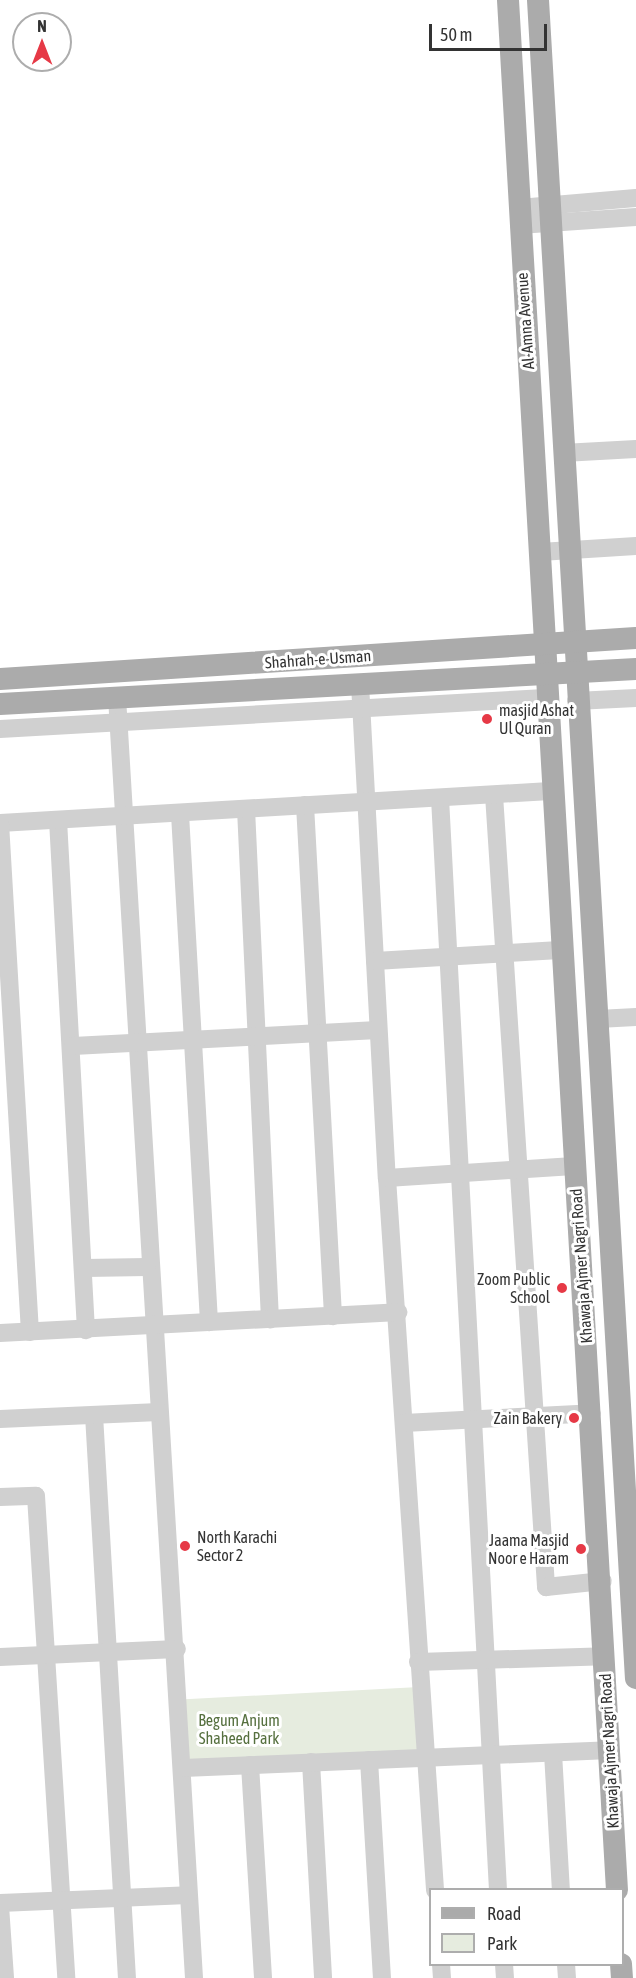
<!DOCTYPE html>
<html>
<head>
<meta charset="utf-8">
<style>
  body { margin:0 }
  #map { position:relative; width:636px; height:1978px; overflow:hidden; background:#fff; font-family:"Asap Condensed",sans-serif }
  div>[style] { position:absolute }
  .green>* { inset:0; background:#e6ecdf; transform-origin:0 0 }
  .minor>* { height:18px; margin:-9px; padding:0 9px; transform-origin:9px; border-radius:9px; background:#d0d0d0 }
  .major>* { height:22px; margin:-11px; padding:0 11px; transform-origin:11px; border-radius:11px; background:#ababab }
  .dots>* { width:16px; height:16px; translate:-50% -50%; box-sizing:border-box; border:3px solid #fff; border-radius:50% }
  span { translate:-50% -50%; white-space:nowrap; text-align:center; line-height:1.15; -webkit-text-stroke:6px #fff; paint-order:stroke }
  .street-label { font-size:16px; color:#333 }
  .poi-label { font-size:16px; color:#333 }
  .left { translate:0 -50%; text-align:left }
  .right { translate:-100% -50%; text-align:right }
  .park-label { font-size:16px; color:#56703f }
  .legend { position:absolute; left:429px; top:1888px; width:195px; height:78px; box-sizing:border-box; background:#fff; border:2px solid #adadad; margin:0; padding:8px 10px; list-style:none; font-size:18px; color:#333 }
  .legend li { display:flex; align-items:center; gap:12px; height:30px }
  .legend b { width:30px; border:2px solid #adadad }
  .north { position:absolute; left:12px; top:12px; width:60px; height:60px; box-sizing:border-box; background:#fff; border:2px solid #adadad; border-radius:50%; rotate:0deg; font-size:16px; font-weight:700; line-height:24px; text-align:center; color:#333 }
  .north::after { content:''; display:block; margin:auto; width:21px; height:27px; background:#e63946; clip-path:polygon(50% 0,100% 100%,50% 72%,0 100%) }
  .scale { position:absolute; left:429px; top:24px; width:118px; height:27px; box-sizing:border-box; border:3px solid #333; border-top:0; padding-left:8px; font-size:18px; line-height:21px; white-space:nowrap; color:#333; -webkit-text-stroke:4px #fff; paint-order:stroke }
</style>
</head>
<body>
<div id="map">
  <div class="green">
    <i style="left:419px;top:1687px;width:71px;height:239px;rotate:87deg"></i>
  </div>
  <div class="minor">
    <i style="left:519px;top:208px;width:117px;rotate:-4.9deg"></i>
    <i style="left:519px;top:225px;width:117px;rotate:-3.9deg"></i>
    <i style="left:563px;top:453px;width:73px;rotate:-3.1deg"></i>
    <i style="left:540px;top:552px;width:96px;rotate:-3.6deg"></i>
    <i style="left:360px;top:684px;width:495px;rotate:86.9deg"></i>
    <i style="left:387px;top:1178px;width:714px;rotate:86.14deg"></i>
    <i style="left:117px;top:697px;width:1283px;rotate:86.56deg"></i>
    <i style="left:576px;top:701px;width:60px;rotate:-2.9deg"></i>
    <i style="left:0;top:729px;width:546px;rotate:-3.26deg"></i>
    <i style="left:494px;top:795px;width:794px;rotate:86.24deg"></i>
    <i style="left:546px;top:1587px;width:57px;rotate:-6deg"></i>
    <i style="left:440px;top:798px;width:1094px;rotate:86.96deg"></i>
    <i style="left:305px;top:805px;width:512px;rotate:86.86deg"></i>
    <i style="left:246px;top:809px;width:511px;rotate:87.31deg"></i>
    <i style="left:180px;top:814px;width:509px;rotate:86.73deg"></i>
    <i style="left:58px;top:820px;width:511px;rotate:86.86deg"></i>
    <i style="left:0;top:823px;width:551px;rotate:-3.33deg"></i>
    <i style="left:0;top:823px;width:510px;rotate:86.63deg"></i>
    <i style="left:375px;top:961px;width:185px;rotate:-3.4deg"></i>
    <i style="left:598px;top:1019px;width:38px;rotate:-3deg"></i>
    <i style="left:73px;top:1046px;width:305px;rotate:-3deg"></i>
    <i style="left:387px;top:1178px;width:187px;rotate:-3.7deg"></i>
    <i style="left:85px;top:1268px;width:62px;rotate:-0.9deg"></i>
    <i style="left:0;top:1333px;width:399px;rotate:-3deg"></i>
    <i style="left:94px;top:1415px;width:564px;rotate:86.65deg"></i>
    <i style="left:0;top:1419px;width:159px;rotate:-2.5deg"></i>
    <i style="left:404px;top:1423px;width:188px;rotate:-3deg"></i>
    <i style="left:0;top:1497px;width:36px;rotate:-2deg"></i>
    <i style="left:36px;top:1496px;width:483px;rotate:86.4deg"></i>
    <i style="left:0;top:1657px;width:177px;rotate:-2.6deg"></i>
    <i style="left:418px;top:1662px;width:186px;rotate:-1.8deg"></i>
    <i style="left:553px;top:1753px;width:137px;rotate:86.7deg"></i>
    <i style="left:369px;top:1760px;width:218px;rotate:86.6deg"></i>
    <i style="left:311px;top:1762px;width:216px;rotate:86.8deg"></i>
    <i style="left:250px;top:1765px;width:213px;rotate:86.5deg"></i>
    <i style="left:183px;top:1768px;width:427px;rotate:-2.4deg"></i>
    <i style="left:0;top:1903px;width:188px;rotate:-2.4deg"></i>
    <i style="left:0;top:1906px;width:72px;rotate:86deg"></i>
    <i style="left:441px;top:1964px;width:14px;rotate:86deg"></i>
    <i style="left:504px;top:1964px;width:14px;rotate:86deg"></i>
    <i style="left:566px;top:1964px;width:14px;rotate:86deg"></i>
  </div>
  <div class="major">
    <i style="left:508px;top:0;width:1893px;rotate:86.7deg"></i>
    <i style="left:538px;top:0;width:1681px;rotate:86.66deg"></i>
    <i style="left:0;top:679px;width:637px;rotate:-3.69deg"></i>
    <i style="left:0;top:704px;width:637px;rotate:-3.15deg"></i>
    <i style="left:621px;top:1964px;width:14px;rotate:86deg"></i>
  </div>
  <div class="dots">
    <i style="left:487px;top:719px;background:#e63946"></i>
    <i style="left:562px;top:1288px;background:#e63946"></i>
    <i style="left:574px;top:1418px;background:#e63946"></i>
    <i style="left:185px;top:1546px;background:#e63946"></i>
    <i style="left:581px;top:1549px;background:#e63946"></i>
  </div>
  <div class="street-label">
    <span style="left:525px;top:321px;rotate:-94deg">Al-Amna Avenue</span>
    <span style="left:318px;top:659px;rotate:-4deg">Shahrah-e-Usman</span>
    <span style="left:581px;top:1266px;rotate:-94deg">Khawaja Ajmer Nagri Road</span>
    <span style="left:609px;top:1751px;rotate:-93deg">Khawaja Ajmer Nagri Road</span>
  </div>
  <div class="poi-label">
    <span class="left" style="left:499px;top:719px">masjid Ashat<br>Ul Quran</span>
    <span class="right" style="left:550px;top:1288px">Zoom Public<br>School</span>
    <span class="right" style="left:562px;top:1418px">Zain Bakery</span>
    <span class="left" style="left:197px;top:1546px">North Karachi<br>Sector 2</span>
    <span class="right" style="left:569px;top:1549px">Jaama Masjid<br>Noor e Haram</span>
  </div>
  <div class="park-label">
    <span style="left:239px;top:1729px">Begum Anjum<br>Shaheed Park</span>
  </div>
  <ul class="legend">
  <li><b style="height:8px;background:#ababab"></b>Road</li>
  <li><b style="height:16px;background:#e6ecdf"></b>Park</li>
  </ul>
  <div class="north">N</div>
  <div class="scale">50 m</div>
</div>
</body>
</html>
